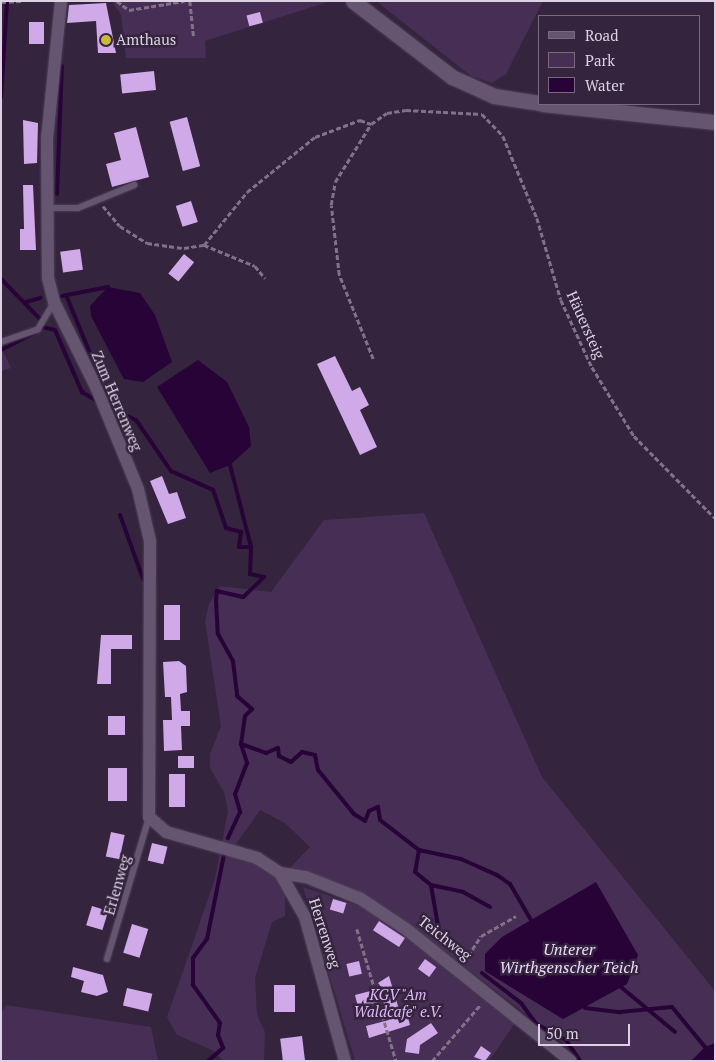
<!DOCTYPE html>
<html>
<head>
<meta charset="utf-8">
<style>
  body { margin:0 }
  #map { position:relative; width:716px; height:1062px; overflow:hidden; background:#34243d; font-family:"PT Serif",serif }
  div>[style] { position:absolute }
  .green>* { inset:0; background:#472e55 }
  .water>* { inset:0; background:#270337 }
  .stream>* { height:4px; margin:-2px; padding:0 2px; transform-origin:2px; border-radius:2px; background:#270337 }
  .building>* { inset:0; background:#d0a9e8; transform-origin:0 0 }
  .path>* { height:2.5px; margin-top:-1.25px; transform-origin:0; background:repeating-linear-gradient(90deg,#807388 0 5px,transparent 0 7.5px) }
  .roads { filter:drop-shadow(0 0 1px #4d4055) drop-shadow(0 0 1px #4d4055) }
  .lane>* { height:6px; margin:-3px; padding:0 3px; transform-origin:3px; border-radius:3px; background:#665571 }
  .street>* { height:12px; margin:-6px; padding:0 6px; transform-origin:6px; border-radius:6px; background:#665571 }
  .secondary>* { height:15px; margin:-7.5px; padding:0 7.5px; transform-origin:7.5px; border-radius:7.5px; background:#665571 }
  .dots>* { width:14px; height:14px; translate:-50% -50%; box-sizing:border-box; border:2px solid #34243d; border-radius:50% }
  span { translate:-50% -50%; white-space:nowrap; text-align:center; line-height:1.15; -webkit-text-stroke:5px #34243d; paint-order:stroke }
  .poi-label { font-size:15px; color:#dcd2e3 }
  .left { translate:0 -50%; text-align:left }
  .street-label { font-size:15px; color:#dcd2e3 }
  .park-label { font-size:15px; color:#e1b8fb; font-style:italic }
  .water-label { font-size:16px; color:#eed9fc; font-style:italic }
  .frame { position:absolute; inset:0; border:2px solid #dcd2e3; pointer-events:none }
  .legend { position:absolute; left:538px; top:15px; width:162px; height:90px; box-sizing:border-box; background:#34243d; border:1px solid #776a7f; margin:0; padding:6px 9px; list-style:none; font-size:15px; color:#dcd2e3 }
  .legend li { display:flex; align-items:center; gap:10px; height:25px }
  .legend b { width:25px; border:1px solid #776a7f }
  .scale { position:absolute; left:538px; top:1024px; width:92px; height:22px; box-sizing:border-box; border:2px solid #dcd2e3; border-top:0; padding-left:6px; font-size:15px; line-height:18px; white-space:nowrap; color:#dcd2e3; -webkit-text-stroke:4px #34243d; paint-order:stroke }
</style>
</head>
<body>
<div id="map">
  <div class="green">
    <i style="clip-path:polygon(112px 1px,331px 1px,205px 41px,206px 58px,126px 58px,121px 15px)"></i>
    <i style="clip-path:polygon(376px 1px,543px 1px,506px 74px,492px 83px,471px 76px)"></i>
    <i style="clip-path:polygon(1px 347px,11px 368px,1px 371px)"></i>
    <i style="clip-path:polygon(evenodd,424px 513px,542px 777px,715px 991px,715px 1043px,691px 1061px,578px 1061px,570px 1048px,409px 924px,291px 877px,285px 890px,285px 916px,272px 922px,255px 978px,257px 1015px,265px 1032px,264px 1061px,223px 1061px,214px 1051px,177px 1035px,167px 1017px,215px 879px,228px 811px,224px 792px,210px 768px,210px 754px,221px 726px,205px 621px,209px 604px,220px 586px,271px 592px,324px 520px,424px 513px,260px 810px,285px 823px,310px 847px,288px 870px,236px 844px,260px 810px,424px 513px,485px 971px,627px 984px,563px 1019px,485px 971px)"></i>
    <i style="clip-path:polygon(303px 887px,362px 907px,404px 934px,515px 1023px,489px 1061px,355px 1061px)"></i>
    <i style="clip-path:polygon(6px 1005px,151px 1027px,158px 1061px,1px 1061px,1px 1013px)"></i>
  </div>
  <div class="water">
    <i style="clip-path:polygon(108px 287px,140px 293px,155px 315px,172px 362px,143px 382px,124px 379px,91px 316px,90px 306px)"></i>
    <i style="clip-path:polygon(198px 360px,227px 382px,249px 427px,251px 446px,230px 465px,210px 473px,157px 387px)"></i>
    <i style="clip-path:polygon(596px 882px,638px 955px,627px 984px,563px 1019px,485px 971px,485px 954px,502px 937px)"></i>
    <i style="clip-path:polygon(715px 1043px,715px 1061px,691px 1061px,705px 1047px)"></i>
  </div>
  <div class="stream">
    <i style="left:1px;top:97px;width:96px;rotate:-86.4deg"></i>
    <i style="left:57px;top:194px;width:128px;rotate:-87.8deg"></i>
    <i style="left:1px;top:279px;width:56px;rotate:45.7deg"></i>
    <i style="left:66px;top:295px;width:76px;rotate:67.5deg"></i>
    <i style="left:62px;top:296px;width:47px;rotate:-11.1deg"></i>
    <i style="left:26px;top:302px;width:15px;rotate:-16deg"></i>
    <i style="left:42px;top:327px;width:13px;rotate:13deg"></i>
    <i style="left:55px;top:330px;width:68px;rotate:66.5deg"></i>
    <i style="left:82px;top:392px;width:21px;rotate:31deg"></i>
    <i style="left:1px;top:350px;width:38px;rotate:-27deg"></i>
    <i style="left:106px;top:406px;width:33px;rotate:25deg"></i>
    <i style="left:136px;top:420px;width:62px;rotate:55.5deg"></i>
    <i style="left:171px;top:471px;width:46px;rotate:24.3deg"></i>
    <i style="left:213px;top:490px;width:40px;rotate:71.1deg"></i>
    <i style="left:226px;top:528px;width:16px;rotate:15deg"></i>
    <i style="left:241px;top:532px;width:15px;rotate:98deg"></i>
    <i style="left:239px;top:547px;width:12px"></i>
    <i style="left:251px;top:547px;width:27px;rotate:92deg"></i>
    <i style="left:250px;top:574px;width:14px;rotate:12deg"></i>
    <i style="left:264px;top:577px;width:29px;rotate:136deg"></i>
    <i style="left:243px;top:597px;width:27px;rotate:-167deg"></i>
    <i style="left:217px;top:591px;width:9px;rotate:96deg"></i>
    <i style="left:216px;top:600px;width:34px;rotate:87deg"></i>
    <i style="left:218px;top:634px;width:31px;rotate:61deg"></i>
    <i style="left:233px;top:661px;width:35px;rotate:83deg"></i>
    <i style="left:237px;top:696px;width:20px;rotate:41deg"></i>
    <i style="left:252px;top:709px;width:10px;rotate:135deg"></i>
    <i style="left:245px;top:716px;width:28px;rotate:98deg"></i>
    <i style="left:241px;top:744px;width:20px;rotate:72deg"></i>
    <i style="left:247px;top:763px;width:33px;rotate:111deg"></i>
    <i style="left:235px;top:794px;width:19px;rotate:74deg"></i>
    <i style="left:240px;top:812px;width:29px;rotate:115deg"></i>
    <i style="left:230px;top:465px;width:85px;rotate:75.6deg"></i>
    <i style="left:120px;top:515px;width:68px;rotate:70.2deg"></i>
    <i style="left:241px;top:744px;width:27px;rotate:20deg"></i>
    <i style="left:266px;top:753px;width:13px;rotate:-23deg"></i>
    <i style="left:278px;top:748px;width:8px;rotate:83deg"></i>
    <i style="left:279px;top:756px;width:13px;rotate:27deg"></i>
    <i style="left:291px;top:762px;width:15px;rotate:-42deg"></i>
    <i style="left:302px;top:752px;width:13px;rotate:13deg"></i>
    <i style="left:315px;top:755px;width:15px;rotate:79deg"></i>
    <i style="left:318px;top:770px;width:57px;rotate:50.7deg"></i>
    <i style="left:354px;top:814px;width:13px;rotate:32deg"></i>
    <i style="left:365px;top:821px;width:11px;rotate:-68deg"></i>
    <i style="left:369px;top:811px;width:10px;rotate:-24deg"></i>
    <i style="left:378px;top:807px;width:13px;rotate:81deg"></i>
    <i style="left:380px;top:820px;width:49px;rotate:37.6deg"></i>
    <i style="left:419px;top:850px;width:22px;rotate:100deg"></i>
    <i style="left:415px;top:872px;width:21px;rotate:39deg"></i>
    <i style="left:431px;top:885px;width:48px;rotate:80.3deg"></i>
    <i style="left:439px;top:932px;width:25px;rotate:45deg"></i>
    <i style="left:419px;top:850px;width:43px;rotate:12.1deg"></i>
    <i style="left:461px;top:859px;width:39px;rotate:24deg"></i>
    <i style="left:497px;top:875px;width:16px;rotate:35deg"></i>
    <i style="left:510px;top:884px;width:42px;rotate:59.7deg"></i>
    <i style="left:431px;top:885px;width:33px;rotate:12deg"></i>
    <i style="left:463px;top:892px;width:31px;rotate:29deg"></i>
    <i style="left:482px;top:973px;width:49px;rotate:37.6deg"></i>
    <i style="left:521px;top:1003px;width:26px;rotate:54deg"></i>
    <i style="left:536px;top:1024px;width:34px;rotate:28deg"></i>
    <i style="left:566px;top:1040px;width:25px;rotate:56deg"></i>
    <i style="left:621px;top:987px;width:70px;rotate:39.8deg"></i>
    <i style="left:585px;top:1008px;width:35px;rotate:7deg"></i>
    <i style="left:620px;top:1012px;width:52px;rotate:-5.5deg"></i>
    <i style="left:672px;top:1007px;width:52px;rotate:50.5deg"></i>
    <i style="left:208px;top:1061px;width:20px;rotate:-41deg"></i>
    <i style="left:223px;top:1048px;width:14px;rotate:-111deg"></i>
    <i style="left:218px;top:1035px;width:12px;rotate:-81deg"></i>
    <i style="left:220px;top:1023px;width:47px;rotate:-125.4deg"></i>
    <i style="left:193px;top:985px;width:27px;rotate:-90deg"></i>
    <i style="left:193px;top:958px;width:24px;rotate:-54deg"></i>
    <i style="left:207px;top:939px;width:86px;rotate:-78.6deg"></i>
  </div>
  <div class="building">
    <i style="clip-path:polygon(106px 3px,116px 53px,98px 53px,96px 21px,67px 23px,69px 5px)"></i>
    <i style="left:260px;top:12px;width:11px;height:14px;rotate:75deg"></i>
    <i style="left:29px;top:22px;width:15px;height:22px"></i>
    <i style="left:154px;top:71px;width:19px;height:34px;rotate:84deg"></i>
    <i style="left:187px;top:117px;width:51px;height:18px;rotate:75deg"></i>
    <i style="clip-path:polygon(23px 120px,38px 123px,37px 163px,24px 164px)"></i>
    <i style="clip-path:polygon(136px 127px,149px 177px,112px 187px,106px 164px,121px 160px,114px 133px)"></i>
    <i style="clip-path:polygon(23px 185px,33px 185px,36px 250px,20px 250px,20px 229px,24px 229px)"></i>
    <i style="left:191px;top:201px;width:22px;height:16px;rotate:72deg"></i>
    <i style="left:80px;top:249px;width:21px;height:20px;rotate:82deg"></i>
    <i style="left:184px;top:254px;width:13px;height:25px;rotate:39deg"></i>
    <i style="clip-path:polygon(335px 356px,352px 391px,360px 387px,369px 405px,360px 410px,377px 447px,360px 455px,317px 364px)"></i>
    <i style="clip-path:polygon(162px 476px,169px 494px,177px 492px,186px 518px,168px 524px,150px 481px)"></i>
    <i style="left:164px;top:605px;width:16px;height:35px"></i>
    <i style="clip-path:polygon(101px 635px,132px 635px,132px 649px,111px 649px,111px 684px,97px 684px)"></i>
    <i style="clip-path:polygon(179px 661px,186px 666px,187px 692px,180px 694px,181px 711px,190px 711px,190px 726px,181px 726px,182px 750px,164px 751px,163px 720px,172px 720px,171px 697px,165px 697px,163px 662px)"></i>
    <i style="left:108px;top:716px;width:17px;height:19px"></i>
    <i style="left:178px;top:756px;width:16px;height:12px"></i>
    <i style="left:108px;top:768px;width:19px;height:33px"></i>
    <i style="left:169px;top:774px;width:16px;height:33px"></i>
    <i style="left:111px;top:832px;width:14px;height:25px;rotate:12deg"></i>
    <i style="left:152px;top:843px;width:16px;height:18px;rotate:14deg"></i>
    <i style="left:333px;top:899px;width:14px;height:11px;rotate:17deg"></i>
    <i style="left:92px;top:906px;width:17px;height:20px;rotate:17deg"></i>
    <i style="left:379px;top:921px;width:31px;height:11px;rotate:33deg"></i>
    <i style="left:132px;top:924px;width:17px;height:30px;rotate:17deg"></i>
    <i style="left:425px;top:959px;width:14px;height:12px;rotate:36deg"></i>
    <i style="left:359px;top:961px;width:13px;height:13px;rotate:77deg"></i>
    <i style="clip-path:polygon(73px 967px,103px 975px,108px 992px,97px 996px,81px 992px,84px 981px,71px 977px)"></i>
    <i style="clip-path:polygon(389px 976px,401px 1016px,407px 1014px,410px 1025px,369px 1038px,366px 1026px,389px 1020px,383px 1001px,358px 1007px,355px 995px,382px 988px,378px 983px)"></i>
    <i style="left:274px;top:985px;width:21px;height:27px"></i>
    <i style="left:127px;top:988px;width:26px;height:18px;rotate:13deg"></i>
    <i style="clip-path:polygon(431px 1023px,438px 1033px,420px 1045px,419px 1054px,405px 1052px,407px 1039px)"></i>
    <i style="left:302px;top:1036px;width:25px;height:22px;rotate:83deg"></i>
    <i style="clip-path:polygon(481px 1046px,491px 1053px,485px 1061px,474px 1057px)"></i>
  </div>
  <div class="path">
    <i style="left:117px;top:1px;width:15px;rotate:37deg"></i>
    <i style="left:129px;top:10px;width:56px;rotate:-9.3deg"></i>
    <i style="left:190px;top:1px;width:36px;rotate:84deg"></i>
    <i style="left:1px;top:2px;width:20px;rotate:-3deg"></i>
    <i style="left:482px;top:114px;width:30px;rotate:46deg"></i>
    <i style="left:503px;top:136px;width:89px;rotate:67.5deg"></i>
    <i style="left:537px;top:218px;width:85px;rotate:73.7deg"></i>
    <i style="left:561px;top:300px;width:74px;rotate:65.2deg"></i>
    <i style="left:592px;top:367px;width:81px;rotate:58.7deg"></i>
    <i style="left:634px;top:436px;width:115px;rotate:45.4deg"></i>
    <i style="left:103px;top:206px;width:26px;rotate:50deg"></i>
    <i style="left:120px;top:226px;width:32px;rotate:32deg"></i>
    <i style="left:147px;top:243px;width:37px;rotate:8deg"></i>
    <i style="left:184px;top:248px;width:20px;rotate:-9deg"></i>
    <i style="left:204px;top:245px;width:68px;rotate:-50.9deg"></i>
    <i style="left:247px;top:192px;width:87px;rotate:-39deg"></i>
    <i style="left:315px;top:137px;width:48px;rotate:-20.7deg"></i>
    <i style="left:360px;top:120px;width:12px;rotate:20deg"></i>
    <i style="left:204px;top:245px;width:55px;rotate:22.4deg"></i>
    <i style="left:255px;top:266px;width:16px;rotate:50deg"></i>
    <i style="left:373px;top:359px;width:91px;rotate:-112deg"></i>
    <i style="left:339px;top:275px;width:70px;rotate:-96.5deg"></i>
    <i style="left:331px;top:205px;width:23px;rotate:-80deg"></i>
    <i style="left:335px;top:182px;width:68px;rotate:-58.2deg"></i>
    <i style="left:371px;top:124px;width:19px;rotate:-35deg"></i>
    <i style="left:387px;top:113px;width:19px;rotate:-9deg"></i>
    <i style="left:406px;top:110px;width:76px;rotate:3deg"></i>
    <i style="left:357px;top:929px;width:138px;rotate:73.5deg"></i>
    <i style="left:464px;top:962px;width:31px;rotate:-57deg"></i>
    <i style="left:481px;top:936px;width:40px;rotate:-29.7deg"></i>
    <i style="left:432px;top:1061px;width:75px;rotate:-49.3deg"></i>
  </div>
  <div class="roads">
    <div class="lane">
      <i style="left:48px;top:208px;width:30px"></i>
      <i style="left:78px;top:208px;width:61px;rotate:-22.3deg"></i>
      <i style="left:1px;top:342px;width:39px;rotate:-19deg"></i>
      <i style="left:38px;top:329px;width:31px;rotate:-59deg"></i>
      <i style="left:107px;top:959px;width:148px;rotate:-73.5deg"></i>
    </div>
    <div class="street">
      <i style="left:61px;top:1px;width:138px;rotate:95.8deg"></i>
      <i style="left:47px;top:138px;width:140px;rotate:89.6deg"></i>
      <i style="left:48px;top:278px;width:25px;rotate:76deg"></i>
      <i style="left:54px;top:302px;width:97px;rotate:63.7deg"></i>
      <i style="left:97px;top:389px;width:108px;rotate:67.7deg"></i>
      <i style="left:138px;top:489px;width:53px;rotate:77deg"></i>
      <i style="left:150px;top:541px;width:276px;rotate:90.2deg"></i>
      <i style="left:149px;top:817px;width:23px;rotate:41deg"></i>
      <i style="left:166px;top:832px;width:95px;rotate:15.9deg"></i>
      <i style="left:257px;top:858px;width:27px;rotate:33deg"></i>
      <i style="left:280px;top:873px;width:51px;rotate:60.4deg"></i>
      <i style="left:305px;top:917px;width:149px;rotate:74.5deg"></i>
      <i style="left:280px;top:873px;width:26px;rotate:9deg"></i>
      <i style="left:306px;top:877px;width:59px;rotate:21.8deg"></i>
      <i style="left:361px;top:899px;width:54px;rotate:33.7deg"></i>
      <i style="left:406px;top:929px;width:211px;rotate:38.7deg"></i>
    </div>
    <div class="secondary">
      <i style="left:353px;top:1px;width:125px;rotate:37.5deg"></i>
      <i style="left:452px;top:77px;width:46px;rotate:24.3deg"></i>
      <i style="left:494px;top:96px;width:47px;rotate:8.7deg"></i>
      <i style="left:543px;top:104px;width:173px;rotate:6deg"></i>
    </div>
  </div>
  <div class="dots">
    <i style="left:106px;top:40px;background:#caba3a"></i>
  </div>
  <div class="poi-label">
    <span class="left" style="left:116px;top:40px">Amthaus</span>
  </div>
  <div class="street-label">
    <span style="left:586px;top:325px;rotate:66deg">Häuersteig</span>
    <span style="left:117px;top:401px;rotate:67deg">Zum Herrenweg</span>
    <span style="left:117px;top:885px;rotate:-74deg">Erlenweg</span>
    <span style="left:325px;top:933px;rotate:72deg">Herrenweg</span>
    <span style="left:445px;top:938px;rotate:38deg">Teichweg</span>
  </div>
  <div class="park-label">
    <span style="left:398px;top:1003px">KGV "Am<br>Waldcafe" e.V.</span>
  </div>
  <div class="water-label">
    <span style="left:569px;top:958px">Unterer<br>Wirthgenscher Teich</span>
  </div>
  <div class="frame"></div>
  <ul class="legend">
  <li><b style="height:6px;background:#665571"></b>Road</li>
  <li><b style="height:14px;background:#472e55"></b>Park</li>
  <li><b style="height:14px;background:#270337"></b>Water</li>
  </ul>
  <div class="scale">50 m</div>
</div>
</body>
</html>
